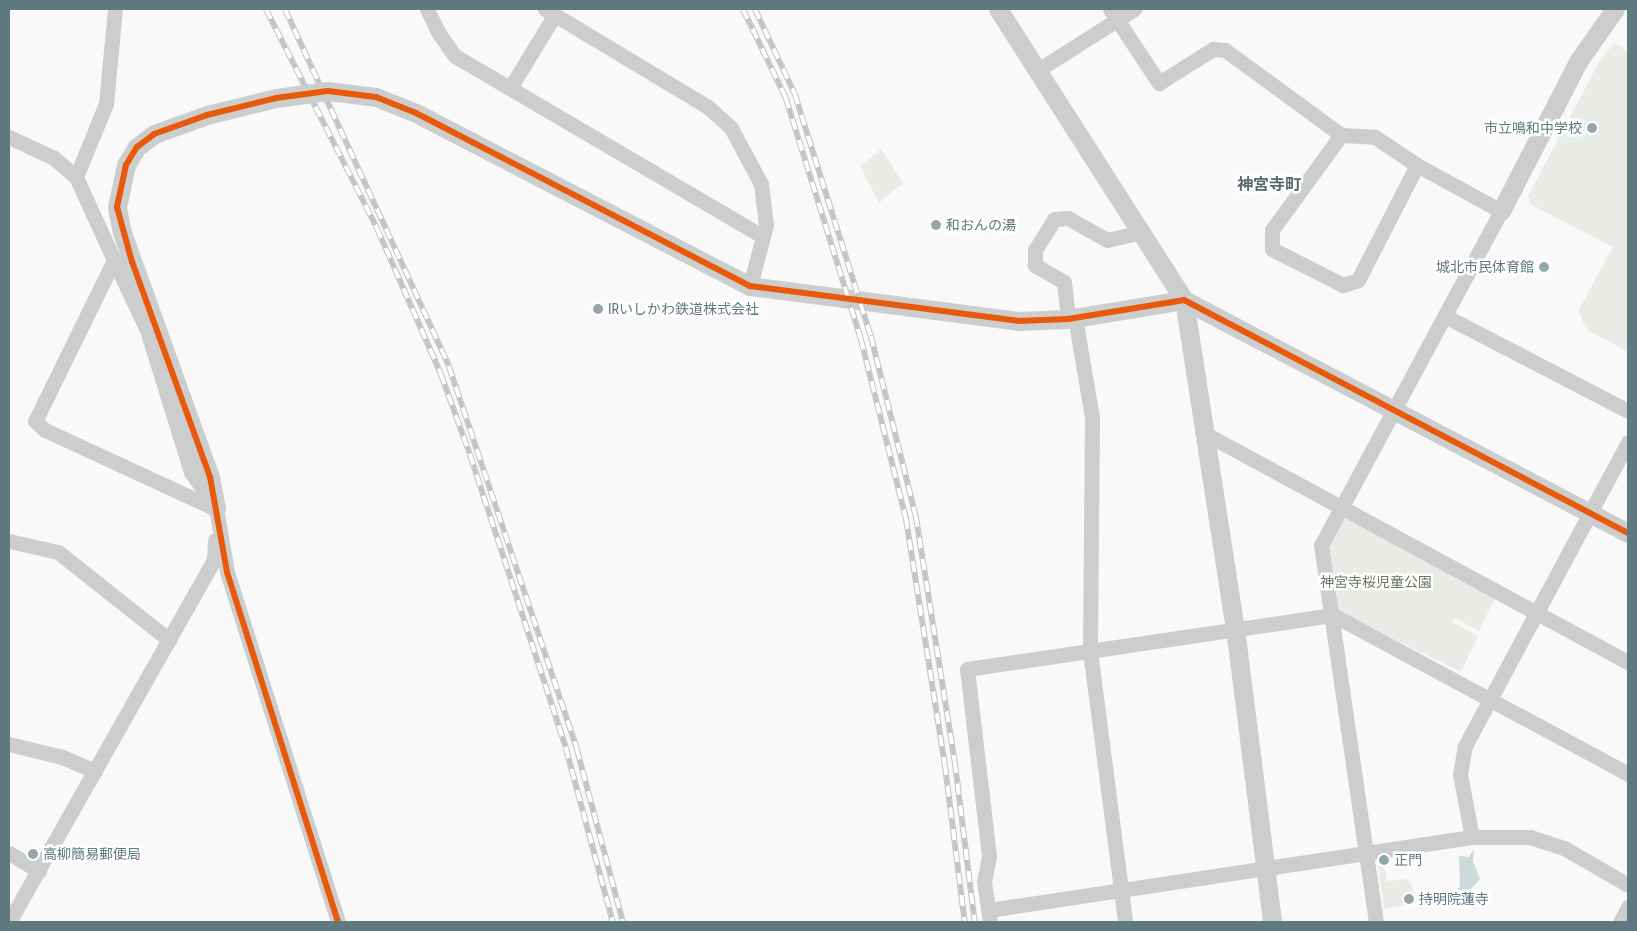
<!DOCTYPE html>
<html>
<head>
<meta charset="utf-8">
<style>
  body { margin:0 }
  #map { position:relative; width:1637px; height:931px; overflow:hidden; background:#f9f9f9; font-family:"Roboto Condensed","Noto Sans JP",sans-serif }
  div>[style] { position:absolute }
  .green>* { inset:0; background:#e9ebe6 }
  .water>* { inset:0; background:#ccdada }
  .minor>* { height:15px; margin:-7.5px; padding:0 7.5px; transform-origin:7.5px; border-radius:7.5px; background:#cccece }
  .tertiary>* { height:19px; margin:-9.5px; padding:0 9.5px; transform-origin:9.5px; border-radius:9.5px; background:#cccece }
  .rail>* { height:5.5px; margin-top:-2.75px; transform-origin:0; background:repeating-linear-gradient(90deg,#fff 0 11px,#c1c4c5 0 22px); box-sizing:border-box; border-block:1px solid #c1c4c5 }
  .tertiary-bridge>* { height:19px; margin:-9.5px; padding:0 9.5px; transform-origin:9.5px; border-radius:9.5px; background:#cccece }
  .cycleway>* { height:6px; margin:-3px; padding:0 3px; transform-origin:3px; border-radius:3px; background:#e8590c }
  .dots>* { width:14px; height:14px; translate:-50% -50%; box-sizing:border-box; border:2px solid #fff; border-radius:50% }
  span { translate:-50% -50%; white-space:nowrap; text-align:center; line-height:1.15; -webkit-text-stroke:5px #fff; paint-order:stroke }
  .poi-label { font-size:14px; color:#5e7980 }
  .right { translate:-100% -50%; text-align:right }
  .left { translate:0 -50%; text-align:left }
  .park-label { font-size:14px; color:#69775e }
  .quarter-label { font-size:16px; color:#556b70; font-weight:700 }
  .frame { position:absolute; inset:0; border:10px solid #5e7980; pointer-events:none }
</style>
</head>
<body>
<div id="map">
  <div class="green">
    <i style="clip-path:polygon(1614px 43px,1628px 52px,1628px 352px,1589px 331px,1583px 324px,1579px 309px,1613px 247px,1530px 204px,1528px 196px,1599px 62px)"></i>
    <i style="clip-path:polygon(881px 149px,903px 183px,879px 203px,860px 166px)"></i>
    <i style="clip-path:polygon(1350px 519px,1495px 598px,1479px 631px,1455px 618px,1452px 622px,1478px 636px,1461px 672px,1336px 611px,1327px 550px,1343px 520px)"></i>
    <i style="clip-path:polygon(1378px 866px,1384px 866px,1387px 881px,1409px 879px,1417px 903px,1384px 909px)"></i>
  </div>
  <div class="water">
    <i style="clip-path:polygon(1474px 849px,1473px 861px,1480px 879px,1469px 891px,1468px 904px,1454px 904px,1452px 892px,1460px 887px,1459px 856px,1469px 857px)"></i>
  </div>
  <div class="minor">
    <i style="left:427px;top:9px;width:25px;rotate:64deg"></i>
    <i style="left:438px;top:32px;width:29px;rotate:55deg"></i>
    <i style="left:455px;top:56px;width:357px;rotate:30.4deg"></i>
    <i style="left:545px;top:9px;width:190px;rotate:31deg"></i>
    <i style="left:708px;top:107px;width:31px;rotate:42deg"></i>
    <i style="left:731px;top:128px;width:64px;rotate:61.8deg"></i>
    <i style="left:761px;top:184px;width:41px;rotate:83deg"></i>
    <i style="left:766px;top:225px;width:63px;rotate:104.7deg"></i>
    <i style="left:1110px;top:9px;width:89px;rotate:56.5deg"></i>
    <i style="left:1159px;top:83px;width:64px;rotate:-32.2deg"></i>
    <i style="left:1213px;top:49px;width:12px;rotate:5deg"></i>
    <i style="left:1225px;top:50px;width:144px;rotate:36.2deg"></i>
    <i style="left:1341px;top:135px;width:34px;rotate:3deg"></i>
    <i style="left:1375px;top:137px;width:50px;rotate:33.7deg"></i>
    <i style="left:1417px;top:165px;width:96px;rotate:28.7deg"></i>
    <i style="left:1501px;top:211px;width:379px;rotate:118.3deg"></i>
    <i style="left:1321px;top:545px;width:381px;rotate:81.7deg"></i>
    <i style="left:1038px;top:70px;width:114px;rotate:-32.4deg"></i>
    <i style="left:510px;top:88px;width:84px;rotate:-58.6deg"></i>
    <i style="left:1341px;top:135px;width:117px;rotate:126deg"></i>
    <i style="left:1272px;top:230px;width:19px;rotate:90deg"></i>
    <i style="left:1272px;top:249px;width:80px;rotate:26.9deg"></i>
    <i style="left:1343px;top:285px;width:16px;rotate:-18deg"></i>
    <i style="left:1358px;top:280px;width:129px;rotate:-62.8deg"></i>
    <i style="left:9px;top:137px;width:50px;rotate:25deg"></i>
    <i style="left:54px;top:158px;width:29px;rotate:41deg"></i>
    <i style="left:76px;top:177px;width:91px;rotate:65.4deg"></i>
    <i style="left:114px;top:260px;width:179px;rotate:116.1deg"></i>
    <i style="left:35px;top:421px;width:13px;rotate:42deg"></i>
    <i style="left:45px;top:430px;width:186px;rotate:24.8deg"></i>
    <i style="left:76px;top:177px;width:79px;rotate:-67.7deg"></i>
    <i style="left:106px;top:104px;width:95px;rotate:-84.6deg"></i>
    <i style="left:114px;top:260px;width:77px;rotate:64.8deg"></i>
    <i style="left:147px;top:330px;width:149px;rotate:72.8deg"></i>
    <i style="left:191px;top:472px;width:44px;rotate:55.2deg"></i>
    <i style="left:216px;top:508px;width:65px;rotate:80.2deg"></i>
    <i style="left:227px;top:572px;width:367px;rotate:72.4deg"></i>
    <i style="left:1445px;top:316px;width:206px;rotate:27.4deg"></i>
    <i style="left:1075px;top:317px;width:101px;rotate:80.4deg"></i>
    <i style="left:1092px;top:417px;width:234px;rotate:90.5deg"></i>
    <i style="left:1090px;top:651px;width:273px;rotate:82.6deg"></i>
    <i style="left:1068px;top:319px;width:37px;rotate:-96deg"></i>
    <i style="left:1064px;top:282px;width:34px;rotate:-150deg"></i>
    <i style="left:1035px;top:265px;width:15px;rotate:-90deg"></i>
    <i style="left:1035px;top:250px;width:36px;rotate:-58deg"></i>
    <i style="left:1054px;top:219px;width:14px;rotate:-4deg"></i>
    <i style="left:1068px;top:218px;width:45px;rotate:29.4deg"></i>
    <i style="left:1107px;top:240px;width:37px;rotate:-13deg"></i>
    <i style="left:1202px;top:432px;width:484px;rotate:28.4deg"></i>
    <i style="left:9px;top:541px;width:50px;rotate:12.7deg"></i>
    <i style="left:58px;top:552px;width:142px;rotate:38.4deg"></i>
    <i style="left:9px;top:744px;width:55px;rotate:13.8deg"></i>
    <i style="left:62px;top:757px;width:36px;rotate:23deg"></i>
    <i style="left:1472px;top:837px;width:64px;rotate:-100.8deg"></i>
    <i style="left:1460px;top:774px;width:28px;rotate:-80deg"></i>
    <i style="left:1465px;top:746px;width:345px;rotate:-61.8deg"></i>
    <i style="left:9px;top:853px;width:35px;rotate:31deg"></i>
    <i style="left:989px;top:910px;width:488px;rotate:-8.6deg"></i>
    <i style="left:1472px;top:837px;width:58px"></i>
    <i style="left:1530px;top:837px;width:36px;rotate:18deg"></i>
    <i style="left:1564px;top:848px;width:74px;rotate:30deg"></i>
    <i style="left:9px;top:922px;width:416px;rotate:-60.5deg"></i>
    <i style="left:214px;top:560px;width:20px;rotate:-87deg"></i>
    <i style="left:990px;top:922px;width:40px;rotate:-98.5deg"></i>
    <i style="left:984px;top:882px;width:26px;rotate:-79deg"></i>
    <i style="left:989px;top:856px;width:188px;rotate:-96.7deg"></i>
    <i style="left:967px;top:669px;width:370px;rotate:-8.4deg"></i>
    <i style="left:1333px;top:615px;width:335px;rotate:28.3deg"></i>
    <i style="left:1620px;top:922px;width:17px;rotate:-62deg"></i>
  </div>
  <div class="tertiary">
    <i style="left:998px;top:9px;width:345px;rotate:57.4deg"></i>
    <i style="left:1184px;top:300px;width:332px;rotate:81.2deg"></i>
    <i style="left:1235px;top:628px;width:296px;rotate:82.8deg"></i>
    <i style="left:416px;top:113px;width:376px;rotate:27.4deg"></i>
    <i style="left:750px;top:286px;width:270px;rotate:7.4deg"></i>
    <i style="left:1018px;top:321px;width:50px;rotate:-2.3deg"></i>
    <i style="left:1068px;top:319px;width:118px;rotate:-9.3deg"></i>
    <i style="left:1184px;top:300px;width:501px;rotate:27.69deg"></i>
    <i style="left:1501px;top:211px;width:170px;rotate:-62.7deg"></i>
    <i style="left:1579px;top:60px;width:62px;rotate:-54.8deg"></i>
    <i style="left:210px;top:477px;width:32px;rotate:79deg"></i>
  </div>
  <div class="rail">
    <i style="left:266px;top:9px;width:246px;rotate:63.1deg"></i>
    <i style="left:377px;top:228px;width:159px;rotate:66.3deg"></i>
    <i style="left:441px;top:374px;width:85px;rotate:70.1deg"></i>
    <i style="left:470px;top:454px;width:309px;rotate:71.9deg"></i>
    <i style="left:566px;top:748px;width:180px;rotate:74.9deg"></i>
    <i style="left:285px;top:9px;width:393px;rotate:65.3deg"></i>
    <i style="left:449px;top:366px;width:404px;rotate:71.5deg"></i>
    <i style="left:577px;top:749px;width:179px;rotate:75.1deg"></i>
    <i style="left:743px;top:9px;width:99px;rotate:64.2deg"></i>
    <i style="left:786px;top:98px;width:252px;rotate:72.7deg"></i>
    <i style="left:861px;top:339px;width:185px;rotate:75.9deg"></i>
    <i style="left:906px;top:518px;width:249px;rotate:81deg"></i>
    <i style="left:945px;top:764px;width:159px;rotate:82.8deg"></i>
    <i style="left:755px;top:9px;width:94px;rotate:64.8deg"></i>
    <i style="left:795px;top:94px;width:254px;rotate:72.6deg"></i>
    <i style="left:871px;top:336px;width:186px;rotate:76deg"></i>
    <i style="left:916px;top:516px;width:249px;rotate:81deg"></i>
    <i style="left:955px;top:762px;width:161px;rotate:82.9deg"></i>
  </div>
  <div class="tertiary-bridge">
    <i style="left:210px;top:477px;width:259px;rotate:-109.8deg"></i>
    <i style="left:122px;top:233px;width:26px;rotate:-101deg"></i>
    <i style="left:117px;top:207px;width:43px;rotate:-77.9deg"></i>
    <i style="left:126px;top:165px;width:21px;rotate:-59deg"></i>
    <i style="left:137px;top:147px;width:21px;rotate:-37deg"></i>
    <i style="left:154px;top:134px;width:56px;rotate:-19.7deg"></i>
    <i style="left:207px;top:115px;width:71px;rotate:-13.8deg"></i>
    <i style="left:276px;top:98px;width:52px;rotate:-7.7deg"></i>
    <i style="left:328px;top:91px;width:48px;rotate:7.1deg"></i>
    <i style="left:376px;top:97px;width:43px;rotate:21.8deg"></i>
  </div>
  <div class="cycleway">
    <i style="left:338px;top:922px;width:367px;rotate:-107.6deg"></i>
    <i style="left:227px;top:572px;width:97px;rotate:-100.1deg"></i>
    <i style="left:210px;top:477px;width:229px;rotate:-109.9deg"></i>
    <i style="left:132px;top:262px;width:57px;rotate:-105.3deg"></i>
    <i style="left:117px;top:207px;width:43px;rotate:-77.9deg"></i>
    <i style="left:126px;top:165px;width:21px;rotate:-59deg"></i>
    <i style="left:137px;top:147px;width:21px;rotate:-37deg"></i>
    <i style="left:154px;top:134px;width:56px;rotate:-19.7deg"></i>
    <i style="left:207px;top:115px;width:71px;rotate:-13.8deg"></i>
    <i style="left:276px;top:98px;width:52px;rotate:-7.7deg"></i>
    <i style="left:328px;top:91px;width:48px;rotate:7.1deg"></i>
    <i style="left:376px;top:97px;width:43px;rotate:21.8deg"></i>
    <i style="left:416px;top:113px;width:376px;rotate:27.4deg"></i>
    <i style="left:750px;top:286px;width:270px;rotate:7.4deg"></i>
    <i style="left:1018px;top:321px;width:50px;rotate:-2.3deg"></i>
    <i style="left:1068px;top:319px;width:118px;rotate:-9.3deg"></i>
    <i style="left:1184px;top:300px;width:501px;rotate:27.69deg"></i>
  </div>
  <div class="dots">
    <i style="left:1592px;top:128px;background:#94a6aa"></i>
    <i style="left:936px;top:225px;background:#94a6aa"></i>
    <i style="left:1544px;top:267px;background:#94a6aa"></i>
    <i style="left:598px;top:309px;background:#94a6aa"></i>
    <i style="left:33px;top:854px;background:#94a6aa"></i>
    <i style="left:1384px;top:860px;background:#94a6aa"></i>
    <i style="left:1409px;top:899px;background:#94a6aa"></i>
  </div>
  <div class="poi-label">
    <span class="right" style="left:1582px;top:128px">市立鳴和中学校</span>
    <span class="left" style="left:946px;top:225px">和おんの湯</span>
    <span class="right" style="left:1534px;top:267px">城北市民体育館</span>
    <span class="left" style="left:608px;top:309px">IRいしかわ鉄道株式会社</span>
    <span class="left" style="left:43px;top:854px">高柳簡易郵便局</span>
    <span class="left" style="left:1394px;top:860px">正門</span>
    <span class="left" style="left:1419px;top:899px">持明院蓮寺</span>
  </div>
  <div class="park-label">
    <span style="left:1376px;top:582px">神宮寺桜児童公園</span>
  </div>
  <div class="quarter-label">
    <span style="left:1269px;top:185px">神宮寺町</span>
  </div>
  <div class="frame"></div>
</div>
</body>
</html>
